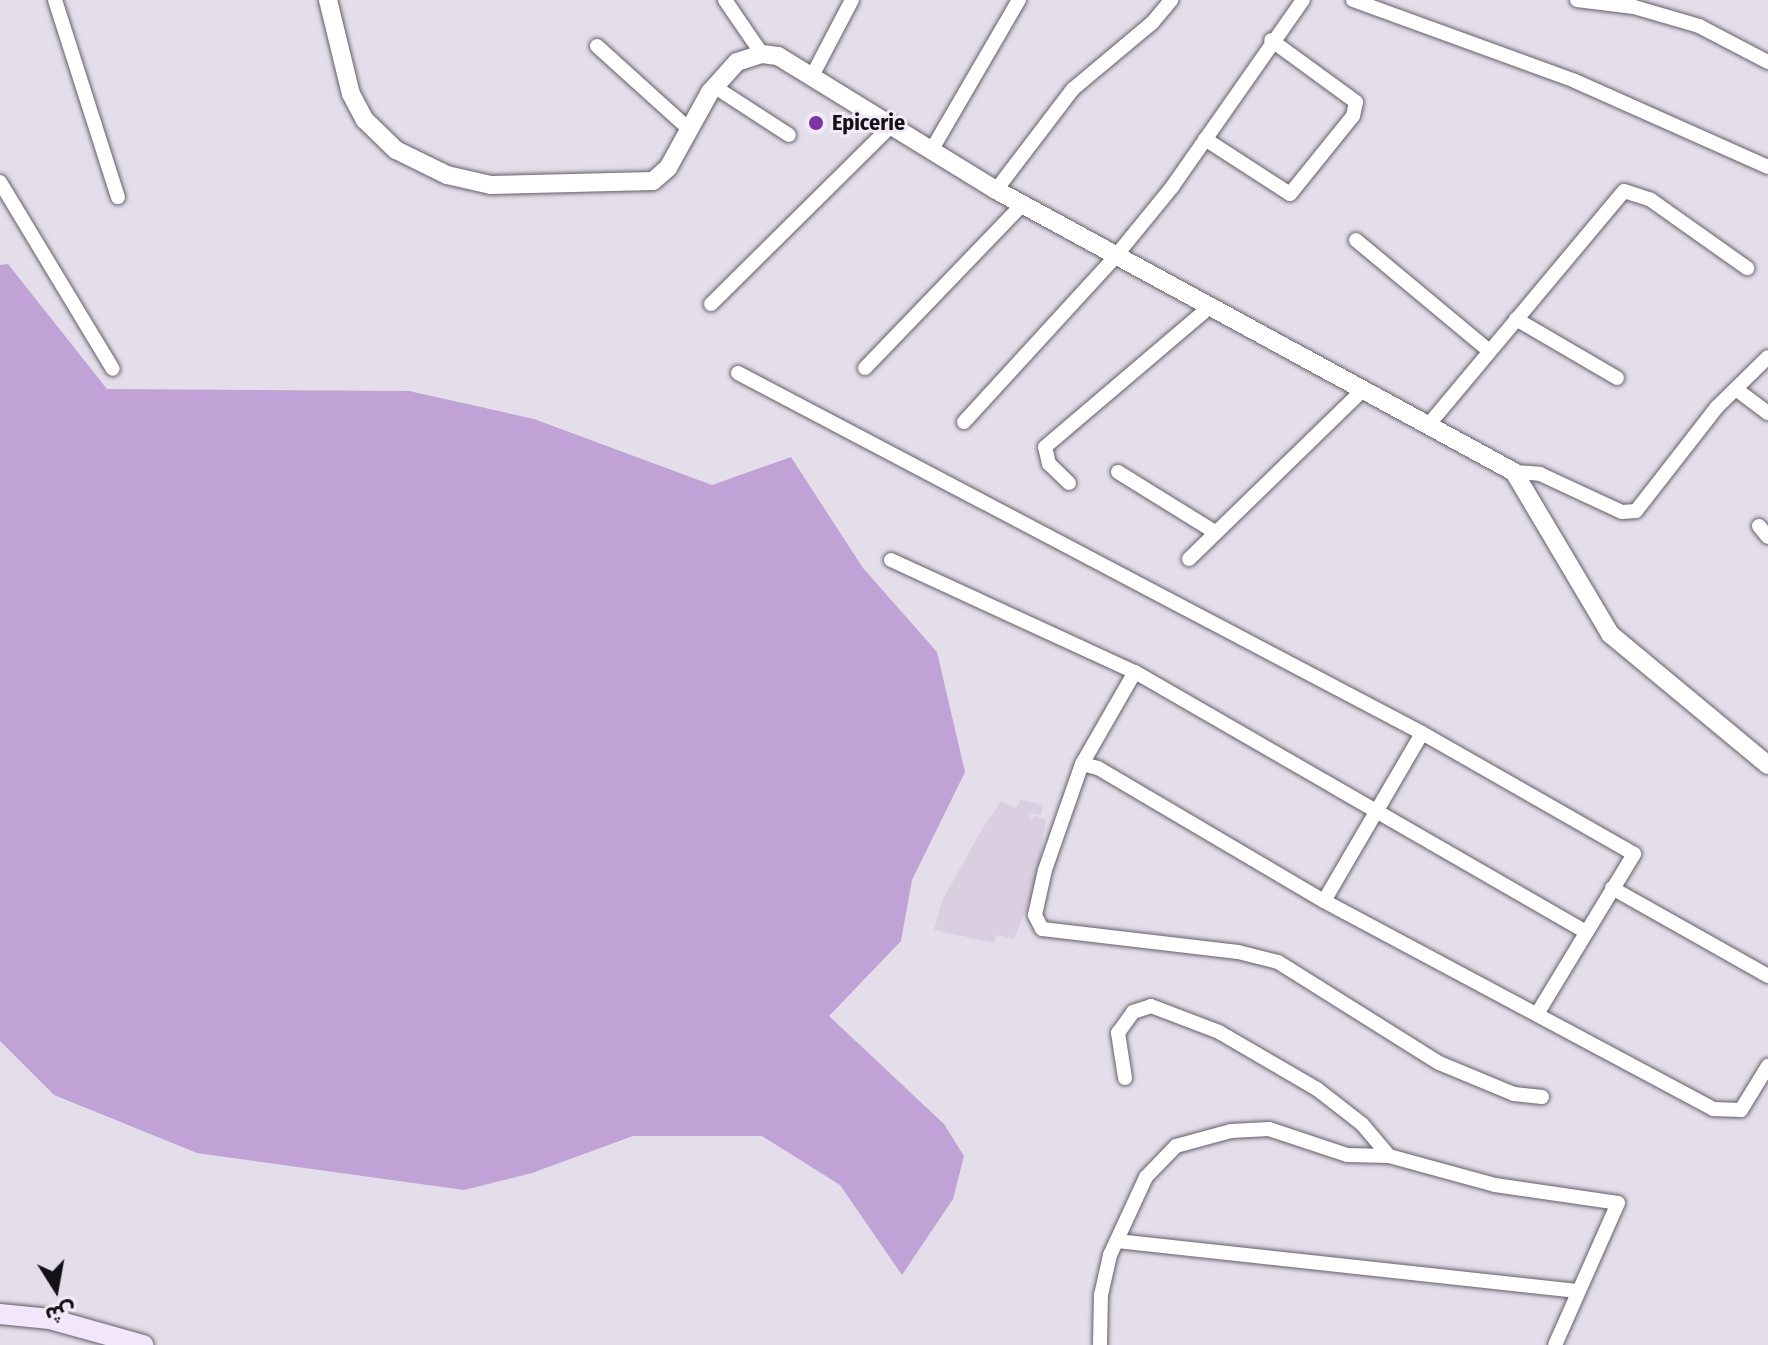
<!DOCTYPE html>
<html>
<head>
<meta charset="utf-8">
<style>
  body { margin:0 }
  #map { position:relative; width:1768px; height:1345px; overflow:hidden; background:#e4deea; font-family:"Fira Sans Condensed","Noto Sans Arabic",sans-serif }
  div>[style] { position:absolute }
  .built>* { inset:0; background:#d9cfe1 }
  .green>* { inset:0; background:#c0a2d7 }
  .roads { filter:drop-shadow(0 0 2px #645f69) drop-shadow(0 0 2px #645f69) }
  .minor>* { height:14px; margin:-7px; padding:0 7px; transform-origin:7px; border-radius:7px; background:#fff }
  .tertiary>* { height:18px; margin:-9px; padding:0 9px; transform-origin:9px; border-radius:9px; background:#fff }
  .secondary>* { height:20px; margin:-10px; padding:0 10px; transform-origin:10px; border-radius:10px; background:#f2e6fb }
  .dots>* { width:22px; height:22px; translate:-50% -50%; box-sizing:border-box; border:4px solid #f2ebf7; border-radius:50% }
  span { translate:-50% -50%; white-space:nowrap; text-align:center; line-height:1.15; -webkit-text-stroke:6px #f2ebf7; paint-order:stroke }
  .poi-label { font-size:22px; color:#131115; font-weight:700 }
  .left { translate:0 -50%; text-align:left }
  .north { position:absolute; left:16px; top:1249px; width:80px; height:80px; -webkit-text-stroke:6px #f2ebf7; paint-order:stroke; rotate:169deg; font-size:22px; font-weight:700; line-height:32px; text-align:center; color:#131115 }
  .north::after { content:''; display:block; margin:auto; width:28px; height:36px; background:#131115; clip-path:polygon(50% 0,100% 100%,50% 72%,0 100%) }
</style>
</head>
<body>
<div id="map">
  <div class="built">
    <i style="clip-path:polygon(1021px 800px,1043px 805px,1041px 815px,1031px 813px,1029px 821px,1034px 816px,1046px 819px,1035px 887px,1014px 939px,996px 935px,994px 943px,934px 930px,943px 899px,982px 829px,1001px 801px,1016px 808px)"></i>
  </div>
  <div class="green">
    <i style="clip-path:polygon(8px 264px,107px 389px,409px 391px,534px 419px,712px 485px,791px 457px,863px 568px,937px 652px,965px 772px,912px 880px,901px 941px,829px 1016px,944px 1124px,964px 1156px,953px 1199px,902px 1275px,840px 1185px,762px 1136px,633px 1136px,532px 1173px,464px 1190px,197px 1153px,54px 1095px,0 1041px,0 265px)"></i>
  </div>
  <div class="roads">
    <div class="minor">
      <i style="left:55px;top:0;width:207px;rotate:72.3deg"></i>
      <i style="left:725px;top:0;width:65px;rotate:55.6deg"></i>
      <i style="left:1353px;top:0;width:236px;rotate:20deg"></i>
      <i style="left:1575px;top:81px;width:211px;rotate:24deg"></i>
      <i style="left:1577px;top:0;width:57px;rotate:7deg"></i>
      <i style="left:1634px;top:7px;width:68px;rotate:16.3deg"></i>
      <i style="left:1699px;top:26px;width:78px;rotate:27.6deg"></i>
      <i style="left:597px;top:46px;width:124px;rotate:42.1deg"></i>
      <i style="left:811px;top:78px;width:88px;rotate:-62.3deg"></i>
      <i style="left:715px;top:87px;width:88px;rotate:33deg"></i>
      <i style="left:1205px;top:139px;width:101px;rotate:32.9deg"></i>
      <i style="left:1290px;top:194px;width:100px;rotate:-51.1deg"></i>
      <i style="left:1353px;top:116px;width:14px;rotate:-78deg"></i>
      <i style="left:1356px;top:102px;width:105px;rotate:-143.9deg"></i>
      <i style="left:931px;top:151px;width:175px;rotate:-59.8deg"></i>
      <i style="left:0;top:182px;width:218px;rotate:58.9deg"></i>
      <i style="left:996px;top:190px;width:127px;rotate:-52.7deg"></i>
      <i style="left:1073px;top:89px;width:103px;rotate:-39.9deg"></i>
      <i style="left:1152px;top:23px;width:30px;rotate:-50deg"></i>
      <i style="left:1356px;top:240px;width:173px;rotate:39.8deg"></i>
      <i style="left:711px;top:304px;width:250px;rotate:-44.7deg"></i>
      <i style="left:1516px;top:319px;width:117px;rotate:30.3deg"></i>
      <i style="left:865px;top:368px;width:226px;rotate:-46.1deg"></i>
      <i style="left:738px;top:373px;width:773px;rotate:27.76deg"></i>
      <i style="left:1422px;top:733px;width:244px;rotate:29.7deg"></i>
      <i style="left:1634px;top:854px;width:187px;rotate:121.2deg"></i>
      <i style="left:1736px;top:389px;width:40px;rotate:37deg"></i>
      <i style="left:964px;top:422px;width:224px;rotate:-47.5deg"></i>
      <i style="left:1115px;top:257px;width:90px;rotate:-50.8deg"></i>
      <i style="left:1172px;top:187px;width:228px;rotate:-55deg"></i>
      <i style="left:1430px;top:423px;width:302px;rotate:-50.1deg"></i>
      <i style="left:1624px;top:191px;width:28px;rotate:18deg"></i>
      <i style="left:1651px;top:200px;width:118px;rotate:35.3deg"></i>
      <i style="left:1118px;top:472px;width:112px;rotate:31.8deg"></i>
      <i style="left:1514px;top:472px;width:26px;rotate:4deg"></i>
      <i style="left:1540px;top:474px;width:90px;rotate:24.9deg"></i>
      <i style="left:1622px;top:512px;width:14px;rotate:-4deg"></i>
      <i style="left:1636px;top:511px;width:132px;rotate:-52.1deg"></i>
      <i style="left:1717px;top:407px;width:71px;rotate:-44.4deg"></i>
      <i style="left:1069px;top:483px;width:28px;rotate:-136deg"></i>
      <i style="left:1049px;top:464px;width:17px;rotate:-103deg"></i>
      <i style="left:1045px;top:447px;width:219px;rotate:-40.4deg"></i>
      <i style="left:1759px;top:526px;width:14px;rotate:51deg"></i>
      <i style="left:1189px;top:559px;width:244px;rotate:-44.2deg"></i>
      <i style="left:891px;top:560px;width:268px;rotate:24.7deg"></i>
      <i style="left:1135px;top:672px;width:521px;rotate:29.96deg"></i>
      <i style="left:1082px;top:764px;width:106px;rotate:-60.1deg"></i>
      <i style="left:1612px;top:888px;width:179px;rotate:29.4deg"></i>
      <i style="left:1324px;top:901px;width:194px;rotate:-59.7deg"></i>
      <i style="left:1125px;top:1078px;width:46px;rotate:-98.8deg"></i>
      <i style="left:1118px;top:1033px;width:26px;rotate:-54deg"></i>
      <i style="left:1133px;top:1012px;width:19px;rotate:-18deg"></i>
      <i style="left:1151px;top:1006px;width:73px;rotate:20.9deg"></i>
      <i style="left:1219px;top:1032px;width:113px;rotate:30.2deg"></i>
      <i style="left:1317px;top:1089px;width:57px;rotate:37.9deg"></i>
      <i style="left:1362px;top:1124px;width:42px;rotate:49.8deg"></i>
      <i style="left:1542px;top:1097px;width:28px;rotate:-174deg"></i>
      <i style="left:1514px;top:1094px;width:81px;rotate:-157.5deg"></i>
      <i style="left:1439px;top:1063px;width:190px;rotate:-147.9deg"></i>
      <i style="left:1278px;top:962px;width:41px;rotate:-166deg"></i>
      <i style="left:1238px;top:952px;width:197px;rotate:-173.3deg"></i>
      <i style="left:1042px;top:929px;width:16px;rotate:-117deg"></i>
      <i style="left:1035px;top:915px;width:46px;rotate:-77.5deg"></i>
      <i style="left:1045px;top:870px;width:112px;rotate:-70.8deg"></i>
      <i style="left:1082px;top:764px;width:16px;rotate:14deg"></i>
      <i style="left:1098px;top:768px;width:262px;rotate:30.5deg"></i>
      <i style="left:1324px;top:901px;width:441px;rotate:28.1deg"></i>
      <i style="left:1713px;top:1109px;width:28px;rotate:2deg"></i>
      <i style="left:1741px;top:1110px;width:52px;rotate:-58.5deg"></i>
      <i style="left:1117px;top:1241px;width:463px;rotate:6.2deg"></i>
      <i style="left:1100px;top:1345px;width:50px;rotate:-88.9deg"></i>
      <i style="left:1101px;top:1295px;width:41px;rotate:-77.3deg"></i>
      <i style="left:1110px;top:1255px;width:86px;rotate:-65.2deg"></i>
      <i style="left:1146px;top:1177px;width:43px;rotate:-45.9deg"></i>
      <i style="left:1176px;top:1146px;width:57px;rotate:-15.3deg"></i>
      <i style="left:1231px;top:1131px;width:38px;rotate:-3deg"></i>
      <i style="left:1269px;top:1129px;width:82px;rotate:18.4deg"></i>
      <i style="left:1347px;top:1155px;width:42px;rotate:1.4deg"></i>
      <i style="left:1389px;top:1156px;width:110px;rotate:15.3deg"></i>
      <i style="left:1495px;top:1185px;width:124px;rotate:8.3deg"></i>
      <i style="left:1618px;top:1203px;width:155px;rotate:113.9deg"></i>
    </div>
    <div class="tertiary">
      <i style="left:328px;top:0;width:97px;rotate:76.3deg"></i>
      <i style="left:351px;top:94px;width:30px;rotate:62deg"></i>
      <i style="left:365px;top:120px;width:43px;rotate:44.1deg"></i>
      <i style="left:396px;top:150px;width:57px;rotate:26.1deg"></i>
      <i style="left:447px;top:175px;width:45px;rotate:12.8deg"></i>
      <i style="left:491px;top:185px;width:162px;rotate:-1.4deg"></i>
      <i style="left:653px;top:181px;width:20px;rotate:-41deg"></i>
      <i style="left:668px;top:168px;width:87px;rotate:-61.1deg"></i>
      <i style="left:710px;top:92px;width:40px;rotate:-48deg"></i>
      <i style="left:737px;top:62px;width:26px;rotate:-18deg"></i>
      <i style="left:762px;top:54px;width:16px;rotate:7deg"></i>
      <i style="left:778px;top:56px;width:256px;rotate:31.6deg"></i>
      <i style="left:996px;top:190px;width:590px;rotate:28.56deg"></i>
      <i style="left:1514px;top:472px;width:188px;rotate:59.3deg"></i>
      <i style="left:1610px;top:634px;width:205px;rotate:39.7deg"></i>
    </div>
    <div class="secondary">
      <i style="left:0;top:1314px;width:50px;rotate:5.7deg"></i>
      <i style="left:50px;top:1319px;width:97px;rotate:15.6deg"></i>
    </div>
  </div>
  <div class="dots">
    <i style="left:816px;top:123px;background:#7b34a7"></i>
  </div>
  <div class="poi-label">
    <span class="left" style="left:832px;top:123px">Epicerie</span>
  </div>
  <div class="north">ش</div>
</div>
</body>
</html>
